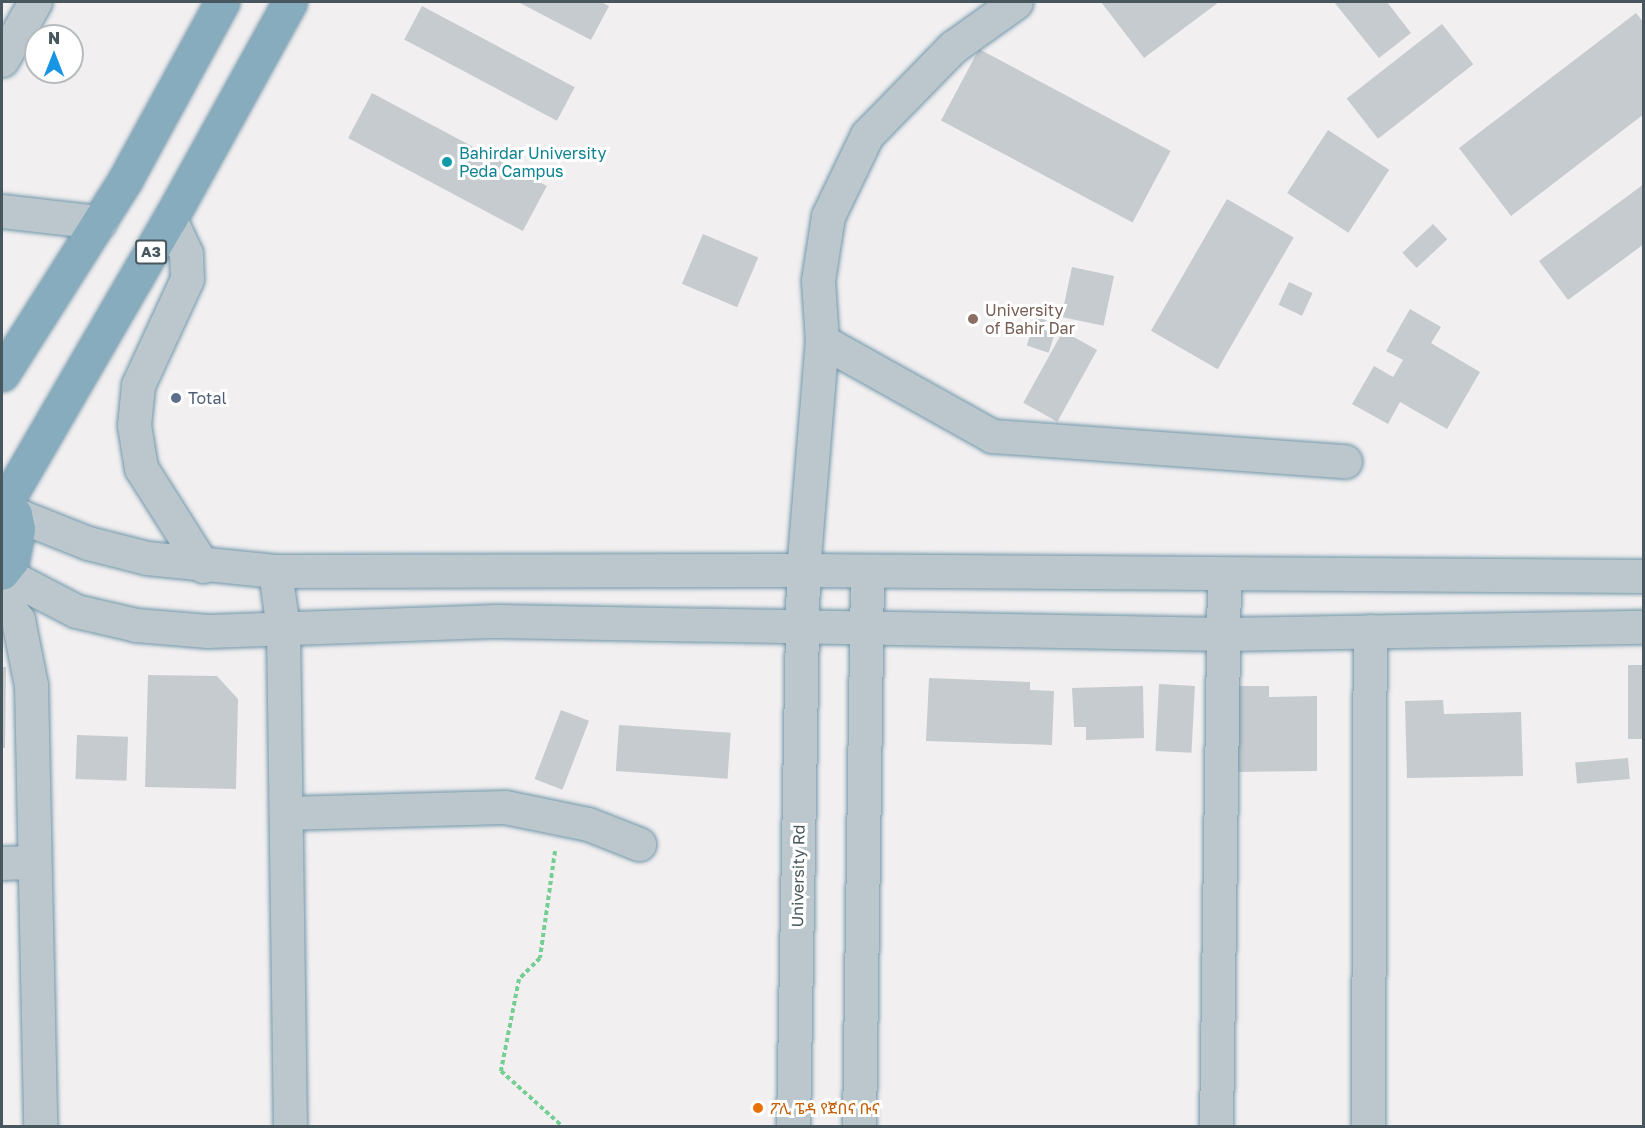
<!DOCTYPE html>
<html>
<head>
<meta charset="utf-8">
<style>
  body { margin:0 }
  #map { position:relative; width:1645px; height:1128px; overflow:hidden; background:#f2eff0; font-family:"Golos Text","Noto Sans Ethiopic",sans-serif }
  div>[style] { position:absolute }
  .building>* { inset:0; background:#c6cbcf; transform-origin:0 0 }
  .path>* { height:4px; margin-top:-2px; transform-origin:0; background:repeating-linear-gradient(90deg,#75ce92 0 4.5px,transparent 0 7.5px) }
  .roads { filter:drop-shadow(0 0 2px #7297aa) drop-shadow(0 0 2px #7297aa) }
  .minor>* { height:33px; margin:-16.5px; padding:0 16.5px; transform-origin:16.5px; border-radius:16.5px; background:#bbc7cc }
  .highway>* { height:33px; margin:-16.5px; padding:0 16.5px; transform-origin:16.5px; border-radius:16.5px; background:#87acbe }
  .dots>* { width:16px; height:16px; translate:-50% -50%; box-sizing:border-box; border:3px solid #fff; border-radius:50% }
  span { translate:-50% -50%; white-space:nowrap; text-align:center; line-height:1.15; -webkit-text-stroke:6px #fff; paint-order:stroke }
  .shield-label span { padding:2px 4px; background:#fff; border:2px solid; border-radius:4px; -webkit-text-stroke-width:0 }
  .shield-label { font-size:15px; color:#47575d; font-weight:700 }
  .culture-label { font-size:16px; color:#0d838f }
  .left { translate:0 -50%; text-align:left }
  .education-label { font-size:16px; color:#785e54 }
  .service-label { font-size:16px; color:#4e5e75 }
  .street-label { font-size:16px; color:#47575d }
  .food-label { font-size:16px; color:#c56008 }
  .frame { position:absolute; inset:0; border:3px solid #47575d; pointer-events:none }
  .north { position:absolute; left:24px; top:24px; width:60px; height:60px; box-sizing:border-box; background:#fff; border:2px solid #b5bcbe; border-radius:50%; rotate:0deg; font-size:16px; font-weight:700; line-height:24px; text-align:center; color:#47575d }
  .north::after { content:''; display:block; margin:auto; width:21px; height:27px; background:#1895e3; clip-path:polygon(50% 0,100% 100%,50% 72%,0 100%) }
</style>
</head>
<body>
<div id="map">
  <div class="building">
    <i style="clip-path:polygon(518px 2px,601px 2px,609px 6px,591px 40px)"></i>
    <i style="clip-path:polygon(1101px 2px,1219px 2px,1144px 58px)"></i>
    <i style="clip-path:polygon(1334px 2px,1387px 2px,1411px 33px,1379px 58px)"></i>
    <i style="left:422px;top:6px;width:173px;height:38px;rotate:28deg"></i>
    <i style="clip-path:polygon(1636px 13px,1644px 23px,1644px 114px,1511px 216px,1459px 148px)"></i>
    <i style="left:1442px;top:24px;width:51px;height:121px;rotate:52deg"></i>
    <i style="left:979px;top:49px;width:217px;height:81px;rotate:28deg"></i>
    <i style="left:372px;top:93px;width:198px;height:51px;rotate:28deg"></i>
    <i style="left:1328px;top:130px;width:73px;height:75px;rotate:33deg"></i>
    <i style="clip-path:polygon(1644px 184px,1644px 244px,1568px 300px,1539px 261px)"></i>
    <i style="left:1227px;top:199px;width:77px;height:152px;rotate:30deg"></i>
    <i style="left:1433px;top:224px;width:21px;height:42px;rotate:47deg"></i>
    <i style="left:703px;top:234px;width:60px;height:54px;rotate:23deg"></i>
    <i style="left:1072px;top:267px;width:43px;height:51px;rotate:12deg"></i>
    <i style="left:1289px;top:282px;width:26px;height:25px;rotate:25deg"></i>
    <i style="clip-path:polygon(1410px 309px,1441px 327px,1431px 343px,1480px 372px,1447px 429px,1400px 402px,1388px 424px,1352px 404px,1374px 366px,1393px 377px,1403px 360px,1386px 351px)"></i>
    <i style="left:1036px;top:317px;width:23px;height:30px;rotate:18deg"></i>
    <i style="left:1063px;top:331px;width:39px;height:82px;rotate:29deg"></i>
    <i style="left:1628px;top:665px;width:16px;height:74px"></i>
    <i style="clip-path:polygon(2px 667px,6px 667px,5px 748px,2px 748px)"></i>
    <i style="clip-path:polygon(148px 675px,217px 676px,238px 699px,236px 789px,145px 787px)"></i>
    <i style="clip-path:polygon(929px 678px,1030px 682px,1030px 690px,1054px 691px,1052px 745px,926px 741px)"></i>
    <i style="left:1159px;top:684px;width:36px;height:67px;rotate:3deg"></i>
    <i style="clip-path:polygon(1143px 686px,1144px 738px,1086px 740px,1086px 727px,1074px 727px,1072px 688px)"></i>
    <i style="clip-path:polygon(1234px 686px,1269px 686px,1269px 697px,1317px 696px,1317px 771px,1235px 772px)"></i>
    <i style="clip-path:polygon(1443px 700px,1444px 714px,1521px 712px,1523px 776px,1407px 778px,1405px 701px)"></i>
    <i style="left:561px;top:710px;width:30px;height:74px;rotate:21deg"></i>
    <i style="left:619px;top:725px;width:112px;height:46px;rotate:4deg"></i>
    <i style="left:77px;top:735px;width:51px;height:44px;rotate:2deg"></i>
    <i style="left:1628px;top:758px;width:21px;height:53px;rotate:85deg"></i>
  </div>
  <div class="path">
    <i style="left:555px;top:851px;width:108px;rotate:98deg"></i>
    <i style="left:540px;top:958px;width:30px;rotate:135deg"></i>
    <i style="left:519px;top:979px;width:94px;rotate:101.1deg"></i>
    <i style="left:501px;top:1071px;width:82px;rotate:42deg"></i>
  </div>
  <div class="roads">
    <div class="minor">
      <i style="left:2px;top:60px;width:67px;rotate:-60.4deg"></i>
      <i style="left:2px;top:211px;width:98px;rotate:6.5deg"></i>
      <i style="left:170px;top:219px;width:38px;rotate:65deg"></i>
      <i style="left:186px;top:253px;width:26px;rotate:88deg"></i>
      <i style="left:187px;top:279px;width:117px;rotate:114.8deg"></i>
      <i style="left:138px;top:385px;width:40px;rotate:95.7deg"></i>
      <i style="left:134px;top:425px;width:44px;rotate:80.8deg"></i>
      <i style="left:141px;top:468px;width:116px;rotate:57.7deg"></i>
      <i style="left:822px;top:341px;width:195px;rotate:29.2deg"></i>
      <i style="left:992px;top:436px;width:354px;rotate:4.1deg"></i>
      <i style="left:15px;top:514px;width:79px;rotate:21.7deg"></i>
      <i style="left:88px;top:543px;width:61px;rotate:14.3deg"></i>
      <i style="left:147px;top:558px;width:129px;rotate:5.8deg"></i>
      <i style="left:275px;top:571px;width:528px;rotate:-0.11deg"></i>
      <i style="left:803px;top:570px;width:841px;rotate:0.41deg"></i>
      <i style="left:275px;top:571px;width:59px;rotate:82.1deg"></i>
      <i style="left:283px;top:629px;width:497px;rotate:89.2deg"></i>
      <i style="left:3px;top:573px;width:82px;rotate:27.5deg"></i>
      <i style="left:76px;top:611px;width:62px;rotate:13.1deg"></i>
      <i style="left:136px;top:625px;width:72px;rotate:4.8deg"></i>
      <i style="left:208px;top:631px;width:290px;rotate:-2deg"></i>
      <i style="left:498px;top:621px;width:727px;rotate:1.02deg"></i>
      <i style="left:1225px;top:634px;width:419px;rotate:-1deg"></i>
      <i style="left:2px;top:600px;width:26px;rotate:51deg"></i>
      <i style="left:18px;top:620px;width:66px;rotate:78.7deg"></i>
      <i style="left:31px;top:685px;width:441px;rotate:88.8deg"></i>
      <i style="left:286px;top:813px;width:219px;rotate:-1.6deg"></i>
      <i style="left:505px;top:807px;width:85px;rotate:11.6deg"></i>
      <i style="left:588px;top:824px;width:55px;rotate:21.4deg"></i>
      <i style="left:2px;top:863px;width:32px;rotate:-2deg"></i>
      <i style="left:793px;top:1126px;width:556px;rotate:-88.97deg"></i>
      <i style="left:803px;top:570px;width:230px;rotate:-85.3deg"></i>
      <i style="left:822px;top:341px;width:61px;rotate:-93.8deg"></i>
      <i style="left:818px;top:280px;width:65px;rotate:-81.1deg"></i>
      <i style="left:828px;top:216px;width:90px;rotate:-64.3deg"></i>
      <i style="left:867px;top:135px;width:123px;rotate:-45.7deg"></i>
      <i style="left:953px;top:47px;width:77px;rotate:-35.5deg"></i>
      <i style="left:859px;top:1126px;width:555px;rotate:-89.17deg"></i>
      <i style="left:1216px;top:1126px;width:551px;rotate:-89.17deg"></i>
      <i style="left:1368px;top:1126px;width:495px;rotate:-89.8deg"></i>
    </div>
    <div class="highway">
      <i style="left:2px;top:374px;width:230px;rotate:-57.6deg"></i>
      <i style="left:125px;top:180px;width:203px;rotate:-61.4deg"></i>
      <i style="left:2px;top:495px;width:23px;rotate:56deg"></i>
      <i style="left:15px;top:514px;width:15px;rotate:79deg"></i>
      <i style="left:18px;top:529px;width:32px;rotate:101deg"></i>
      <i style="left:12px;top:560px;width:16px;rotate:128deg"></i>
      <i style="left:7px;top:500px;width:325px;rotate:-59.9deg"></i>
      <i style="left:170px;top:219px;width:248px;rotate:-61.1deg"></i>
    </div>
  </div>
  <div class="dots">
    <i style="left:447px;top:162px;background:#0f9aa8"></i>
    <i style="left:973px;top:319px;background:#8d6e63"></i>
    <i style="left:176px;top:398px;background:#5c6f8a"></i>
    <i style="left:758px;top:1108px;background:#e8710a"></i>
  </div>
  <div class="shield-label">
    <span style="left:151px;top:252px">A3</span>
  </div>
  <div class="culture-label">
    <span class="left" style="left:459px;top:162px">Bahirdar University<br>Peda Campus</span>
  </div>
  <div class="education-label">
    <span class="left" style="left:985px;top:319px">University<br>of Bahir Dar</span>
  </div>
  <div class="service-label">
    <span class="left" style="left:188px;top:398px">Total</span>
  </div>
  <div class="street-label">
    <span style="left:798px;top:876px;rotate:-89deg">University Rd</span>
  </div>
  <div class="food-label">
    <span class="left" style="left:770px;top:1108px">ፖሊ ፔዳ የጀበና ቡና</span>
  </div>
  <div class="frame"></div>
  <div class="north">N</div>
</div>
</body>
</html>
